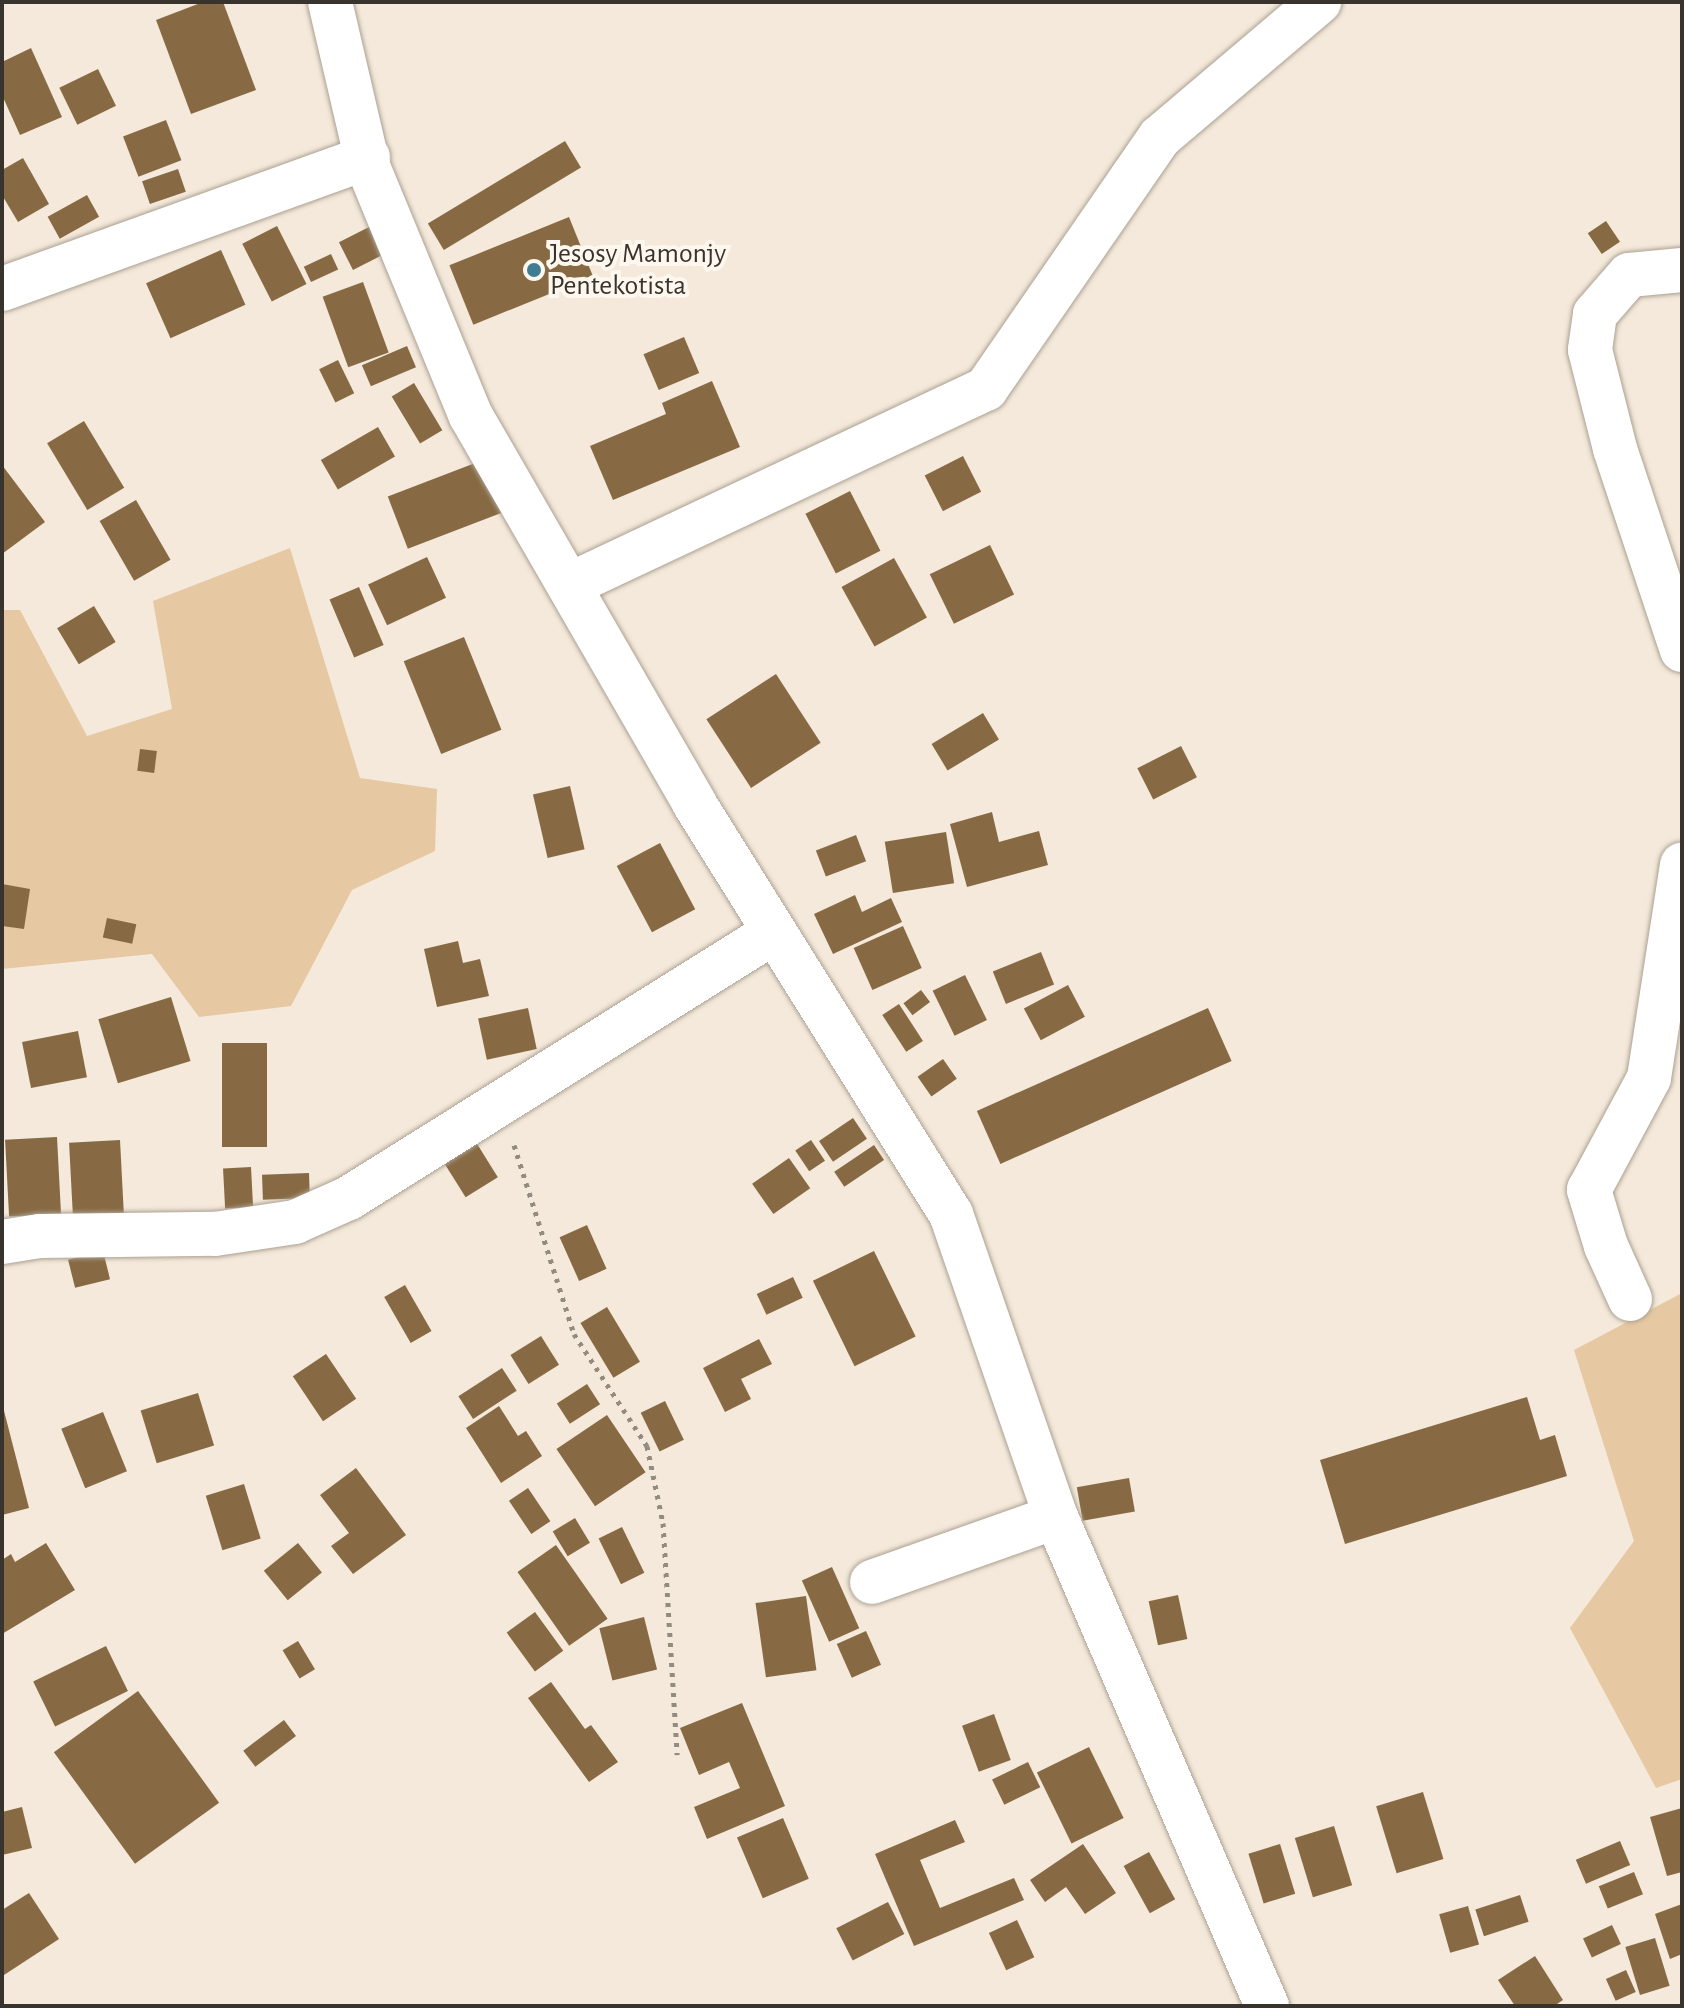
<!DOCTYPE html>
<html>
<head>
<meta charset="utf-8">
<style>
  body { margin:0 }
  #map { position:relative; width:1684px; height:2008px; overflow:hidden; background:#f4e9da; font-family:"Alegreya Sans",sans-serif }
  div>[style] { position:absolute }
  .green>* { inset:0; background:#e6c8a2 }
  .building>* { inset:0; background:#876a43; transform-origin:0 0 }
  .path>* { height:5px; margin-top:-2.5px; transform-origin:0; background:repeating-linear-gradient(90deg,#928b80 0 4px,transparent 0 10px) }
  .roads { filter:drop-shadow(0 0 2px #aba092) drop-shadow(0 0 2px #aba092) }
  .minor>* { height:44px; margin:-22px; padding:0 22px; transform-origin:22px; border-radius:22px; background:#fff }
  .dots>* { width:22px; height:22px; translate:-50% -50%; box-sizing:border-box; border:4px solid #fef7ee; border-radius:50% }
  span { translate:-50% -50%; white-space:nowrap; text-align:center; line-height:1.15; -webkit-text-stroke:8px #fef7ee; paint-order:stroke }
  .poi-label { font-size:28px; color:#38332d }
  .left { translate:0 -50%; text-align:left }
  .frame { position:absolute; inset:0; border:4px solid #38332d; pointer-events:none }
</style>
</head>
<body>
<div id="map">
  <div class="green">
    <i style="clip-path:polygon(290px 548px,360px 778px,437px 789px,435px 851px,352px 890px,291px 1006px,199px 1017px,152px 954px,2px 969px,2px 610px,20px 610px,87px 736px,172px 709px,153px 601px)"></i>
    <i style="clip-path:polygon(1682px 1293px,1682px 1779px,1656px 1788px,1570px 1628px,1634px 1541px,1574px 1350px)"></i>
  </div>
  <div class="building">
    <i style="clip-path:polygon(203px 2px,223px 2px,256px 90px,191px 114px,156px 20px)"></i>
    <i style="clip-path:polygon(31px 48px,62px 117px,20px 135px,2px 95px,2px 62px)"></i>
    <i style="left:98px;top:69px;width:41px;height:43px;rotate:64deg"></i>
    <i style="left:166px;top:120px;width:43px;height:46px;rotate:69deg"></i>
    <i style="left:565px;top:141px;width:31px;height:160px;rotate:59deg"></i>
    <i style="clip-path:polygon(23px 158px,49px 204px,18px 222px,2px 195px,2px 170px)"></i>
    <i style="left:178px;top:169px;width:24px;height:38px;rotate:71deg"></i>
    <i style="left:87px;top:195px;width:25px;height:45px;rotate:61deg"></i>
    <i style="left:569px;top:217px;width:64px;height:129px;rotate:68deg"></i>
    <i style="left:1606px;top:221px;width:25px;height:22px;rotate:56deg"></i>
    <i style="left:277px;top:226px;width:65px;height:39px;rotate:63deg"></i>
    <i style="left:371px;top:226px;width:31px;height:36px;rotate:63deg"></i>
    <i style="left:221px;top:250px;width:60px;height:82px;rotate:66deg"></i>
    <i style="left:331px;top:254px;width:17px;height:30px;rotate:65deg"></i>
    <i style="left:363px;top:282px;width:75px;height:43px;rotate:70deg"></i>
    <i style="left:684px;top:337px;width:39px;height:44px;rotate:67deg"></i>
    <i style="left:407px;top:346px;width:23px;height:49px;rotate:67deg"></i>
    <i style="left:338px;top:360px;width:37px;height:21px;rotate:64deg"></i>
    <i style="clip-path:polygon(712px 381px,740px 447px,613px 500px,590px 446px,666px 414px,662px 403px)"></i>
    <i style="left:414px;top:383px;width:55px;height:26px;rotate:59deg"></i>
    <i style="left:84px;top:421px;width:78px;height:43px;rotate:59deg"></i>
    <i style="left:378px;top:427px;width:34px;height:66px;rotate:60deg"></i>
    <i style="left:963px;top:456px;width:40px;height:43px;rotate:63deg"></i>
    <i style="left:483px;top:460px;width:56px;height:102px;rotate:69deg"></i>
    <i style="clip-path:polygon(2px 465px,45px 522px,2px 554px)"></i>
    <i style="left:850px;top:491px;width:67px;height:50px;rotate:63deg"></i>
    <i style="left:136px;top:500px;width:69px;height:42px;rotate:60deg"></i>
    <i style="left:990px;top:545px;width:55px;height:67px;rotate:64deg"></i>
    <i style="left:427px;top:557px;width:45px;height:65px;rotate:65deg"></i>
    <i style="left:894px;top:558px;width:68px;height:60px;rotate:61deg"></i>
    <i style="left:359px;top:587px;width:63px;height:32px;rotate:67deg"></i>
    <i style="left:94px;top:606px;width:42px;height:43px;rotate:59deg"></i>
    <i style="left:464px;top:637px;width:100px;height:65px;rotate:68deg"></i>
    <i style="left:776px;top:674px;width:82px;height:83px;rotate:57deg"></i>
    <i style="left:983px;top:713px;width:31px;height:60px;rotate:59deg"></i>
    <i style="left:1181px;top:746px;width:35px;height:49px;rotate:63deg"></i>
    <i style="left:140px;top:749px;width:17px;height:22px;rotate:7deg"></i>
    <i style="left:570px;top:786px;width:65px;height:38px;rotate:77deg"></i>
    <i style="clip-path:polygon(992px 812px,999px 842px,1039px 831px,1048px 865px,967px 887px,950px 824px)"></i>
    <i style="left:946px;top:832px;width:52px;height:62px;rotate:81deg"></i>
    <i style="left:856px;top:835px;width:28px;height:43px;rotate:69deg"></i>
    <i style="left:660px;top:843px;width:75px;height:49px;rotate:62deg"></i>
    <i style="clip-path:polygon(2px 884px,30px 889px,24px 929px,2px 926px)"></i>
    <i style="clip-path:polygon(855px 895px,862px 912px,891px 898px,902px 922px,833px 954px,814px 914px)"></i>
    <i style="left:107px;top:918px;width:30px;height:20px;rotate:12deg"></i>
    <i style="left:903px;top:926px;width:46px;height:54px;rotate:66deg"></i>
    <i style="clip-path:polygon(458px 941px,463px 963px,480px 959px,489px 996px,437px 1007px,424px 949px)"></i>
    <i style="left:1041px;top:952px;width:35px;height:52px;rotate:68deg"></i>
    <i style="left:965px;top:975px;width:50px;height:36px;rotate:64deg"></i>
    <i style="left:1068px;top:985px;width:36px;height:50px;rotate:62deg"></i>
    <i style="left:921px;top:990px;width:15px;height:22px;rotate:53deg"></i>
    <i style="left:171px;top:997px;width:67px;height:76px;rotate:73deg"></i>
    <i style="left:899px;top:1004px;width:44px;height:20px;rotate:57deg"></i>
    <i style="left:528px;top:1008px;width:42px;height:51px;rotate:78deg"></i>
    <i style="left:1208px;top:1008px;width:58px;height:253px;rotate:66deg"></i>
    <i style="left:78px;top:1031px;width:47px;height:57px;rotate:79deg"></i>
    <i style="left:222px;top:1043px;width:45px;height:104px"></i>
    <i style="left:943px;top:1059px;width:24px;height:31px;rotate:55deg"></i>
    <i style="left:853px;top:1118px;width:25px;height:41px;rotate:56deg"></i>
    <i style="left:57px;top:1137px;width:77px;height:52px;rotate:87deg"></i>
    <i style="left:474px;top:1139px;width:45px;height:38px;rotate:58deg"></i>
    <i style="left:120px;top:1140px;width:74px;height:51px;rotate:87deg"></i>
    <i style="left:811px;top:1140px;width:25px;height:19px;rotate:56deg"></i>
    <i style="left:874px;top:1145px;width:18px;height:48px;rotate:56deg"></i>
    <i style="left:789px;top:1158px;width:37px;height:45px;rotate:55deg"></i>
    <i style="left:251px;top:1167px;width:40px;height:28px;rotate:87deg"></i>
    <i style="left:309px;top:1173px;width:25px;height:47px;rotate:88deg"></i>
    <i style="left:587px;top:1225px;width:48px;height:30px;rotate:66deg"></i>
    <i style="left:103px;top:1251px;width:29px;height:36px;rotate:76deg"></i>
    <i style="left:874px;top:1251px;width:95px;height:68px;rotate:64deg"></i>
    <i style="left:793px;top:1277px;width:23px;height:40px;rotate:65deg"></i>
    <i style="left:405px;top:1285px;width:53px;height:24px;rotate:60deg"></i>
    <i style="left:607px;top:1307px;width:64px;height:31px;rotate:59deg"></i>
    <i style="left:541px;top:1336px;width:34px;height:36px;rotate:58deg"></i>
    <i style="clip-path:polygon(759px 1339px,772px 1364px,741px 1379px,751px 1399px,725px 1412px,703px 1368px)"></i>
    <i style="left:326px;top:1354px;width:54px;height:40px;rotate:56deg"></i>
    <i style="left:502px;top:1368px;width:27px;height:52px;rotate:57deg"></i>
    <i style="left:587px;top:1384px;width:24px;height:36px;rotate:57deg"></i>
    <i style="left:198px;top:1393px;width:55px;height:60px;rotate:73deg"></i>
    <i style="clip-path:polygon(1527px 1397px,1540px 1440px,1555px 1435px,1567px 1476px,1345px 1544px,1320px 1460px)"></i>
    <i style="left:665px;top:1401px;width:43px;height:27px;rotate:64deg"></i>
    <i style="clip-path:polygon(2px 1403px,29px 1508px,2px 1515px)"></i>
    <i style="clip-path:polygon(499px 1406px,518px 1436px,526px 1431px,542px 1456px,501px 1483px,466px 1428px)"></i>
    <i style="left:103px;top:1412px;width:64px;height:45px;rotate:68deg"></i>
    <i style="left:607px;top:1415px;width:69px;height:61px;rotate:56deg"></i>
    <i style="clip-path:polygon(356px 1468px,406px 1535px,353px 1574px,331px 1546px,349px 1533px,320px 1495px)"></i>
    <i style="left:1129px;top:1478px;width:34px;height:53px;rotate:80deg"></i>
    <i style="left:244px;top:1484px;width:57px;height:40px;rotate:73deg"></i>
    <i style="left:528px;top:1488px;width:40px;height:23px;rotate:56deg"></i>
    <i style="left:575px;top:1518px;width:29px;height:26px;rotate:59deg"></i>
    <i style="left:622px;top:1527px;width:51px;height:26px;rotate:64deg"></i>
    <i style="clip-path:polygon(46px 1543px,75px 1590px,2px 1634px,2px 1560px,11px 1554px,15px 1562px)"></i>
    <i style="left:298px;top:1543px;width:38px;height:44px;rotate:51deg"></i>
    <i style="left:556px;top:1545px;width:90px;height:47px;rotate:55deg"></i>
    <i style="left:832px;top:1567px;width:67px;height:33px;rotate:66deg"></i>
    <i style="left:1178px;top:1595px;width:45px;height:30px;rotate:78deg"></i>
    <i style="left:806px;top:1596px;width:75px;height:51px;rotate:82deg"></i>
    <i style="left:535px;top:1612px;width:48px;height:35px;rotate:54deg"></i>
    <i style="left:644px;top:1617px;width:54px;height:46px;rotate:76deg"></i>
    <i style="left:866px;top:1631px;width:37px;height:32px;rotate:66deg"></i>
    <i style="left:298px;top:1641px;width:33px;height:18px;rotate:59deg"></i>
    <i style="left:106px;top:1646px;width:50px;height:81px;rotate:64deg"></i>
    <i style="clip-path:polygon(551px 1682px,585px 1729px,591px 1725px,618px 1762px,589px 1782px,528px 1698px)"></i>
    <i style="left:138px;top:1691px;width:138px;height:104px;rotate:54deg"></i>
    <i style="clip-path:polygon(742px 1703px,785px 1806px,707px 1839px,694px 1807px,740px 1788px,729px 1762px,699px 1775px,680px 1728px)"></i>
    <i style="left:994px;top:1714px;width:49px;height:34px;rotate:70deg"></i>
    <i style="left:284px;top:1720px;width:20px;height:51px;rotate:53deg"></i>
    <i style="left:1089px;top:1747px;width:79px;height:58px;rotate:64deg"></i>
    <i style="left:1028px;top:1762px;width:28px;height:40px;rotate:64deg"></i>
    <i style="left:1423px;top:1792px;width:70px;height:49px;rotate:73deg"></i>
    <i style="clip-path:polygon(22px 1807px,32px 1848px,2px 1855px,2px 1812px)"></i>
    <i style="clip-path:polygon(1682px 1808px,1682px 1872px,1667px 1876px,1650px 1817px)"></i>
    <i style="left:783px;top:1818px;width:66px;height:50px;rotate:67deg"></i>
    <i style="clip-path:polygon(955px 1820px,965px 1842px,920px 1860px,940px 1908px,1014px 1878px,1024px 1900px,914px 1946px,875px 1854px)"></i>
    <i style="left:1334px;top:1826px;width:62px;height:41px;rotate:73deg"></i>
    <i style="left:1620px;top:1841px;width:26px;height:48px;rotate:67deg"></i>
    <i style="clip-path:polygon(1083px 1844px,1116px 1893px,1085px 1914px,1066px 1887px,1045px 1902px,1030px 1880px)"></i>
    <i style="left:1280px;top:1844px;width:52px;height:33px;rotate:73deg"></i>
    <i style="left:1149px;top:1852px;width:54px;height:29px;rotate:61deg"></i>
    <i style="left:1634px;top:1872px;width:24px;height:38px;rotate:68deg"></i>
    <i style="clip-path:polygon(29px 1893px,59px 1939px,4px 1975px,2px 1910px)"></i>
    <i style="left:1520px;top:1895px;width:28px;height:47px;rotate:72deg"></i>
    <i style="left:888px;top:1902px;width:36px;height:58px;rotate:63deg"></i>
    <i style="clip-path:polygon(1682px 1904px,1682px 1954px,1670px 1959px,1655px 1914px)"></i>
    <i style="left:1468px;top:1906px;width:40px;height:30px;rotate:74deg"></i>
    <i style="left:1017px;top:1920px;width:41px;height:31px;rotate:65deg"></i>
    <i style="left:1612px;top:1925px;width:21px;height:32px;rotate:65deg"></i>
    <i style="left:1655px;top:1938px;width:50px;height:31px;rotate:73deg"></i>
    <i style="clip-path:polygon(1535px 1956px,1563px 2000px,1554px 2006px,1515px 2006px,1498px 1980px)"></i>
    <i style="left:1626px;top:1970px;width:24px;height:22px;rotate:66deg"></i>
  </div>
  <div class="path">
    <i style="left:514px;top:1145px;width:198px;rotate:72.4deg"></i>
    <i style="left:574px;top:1334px;width:134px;rotate:56.9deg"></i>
    <i style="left:647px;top:1446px;width:79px;rotate:78.3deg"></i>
    <i style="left:663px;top:1523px;width:232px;rotate:86.5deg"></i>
  </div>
  <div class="roads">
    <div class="minor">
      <i style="left:330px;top:2px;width:171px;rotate:76.9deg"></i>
      <i style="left:369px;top:169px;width:267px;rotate:67.6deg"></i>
      <i style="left:471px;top:416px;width:447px;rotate:60deg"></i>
      <i style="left:694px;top:803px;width:485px;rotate:58deg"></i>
      <i style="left:951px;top:1214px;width:321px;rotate:70.9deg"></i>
      <i style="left:1056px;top:1517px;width:533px;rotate:66.66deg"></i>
      <i style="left:1682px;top:270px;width:53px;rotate:174.6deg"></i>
      <i style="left:1629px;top:275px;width:52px;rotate:131.1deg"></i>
      <i style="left:1595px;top:314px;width:36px;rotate:98deg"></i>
      <i style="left:1590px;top:350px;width:102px;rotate:75.8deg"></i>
      <i style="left:1615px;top:449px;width:212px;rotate:71.6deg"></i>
      <i style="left:2px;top:289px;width:389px;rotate:-19.8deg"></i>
      <i style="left:569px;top:585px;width:461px;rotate:-25.2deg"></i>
      <i style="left:986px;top:389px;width:306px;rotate:-55.4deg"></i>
      <i style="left:1160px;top:137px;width:209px;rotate:-40.3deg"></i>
      <i style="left:2px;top:1242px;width:38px;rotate:-9deg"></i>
      <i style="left:40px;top:1236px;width:175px;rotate:-0.7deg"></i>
      <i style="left:215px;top:1234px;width:81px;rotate:-8.5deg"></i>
      <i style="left:295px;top:1222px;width:59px;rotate:-24deg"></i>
      <i style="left:349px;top:1198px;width:501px;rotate:-32.04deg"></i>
      <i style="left:1630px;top:1299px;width:58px;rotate:-114.4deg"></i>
      <i style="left:1606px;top:1246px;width:59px;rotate:-106.9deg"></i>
      <i style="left:1589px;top:1190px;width:127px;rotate:-61.8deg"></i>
      <i style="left:1649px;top:1078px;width:216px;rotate:-81.2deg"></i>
      <i style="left:872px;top:1582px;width:195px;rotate:-19.5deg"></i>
    </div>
  </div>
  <div class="dots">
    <i style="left:534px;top:270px;background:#407d93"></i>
  </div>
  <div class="poi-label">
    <span class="left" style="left:550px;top:270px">Jesosy Mamonjy<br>Pentekotista</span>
  </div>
  <div class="frame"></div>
</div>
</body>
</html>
